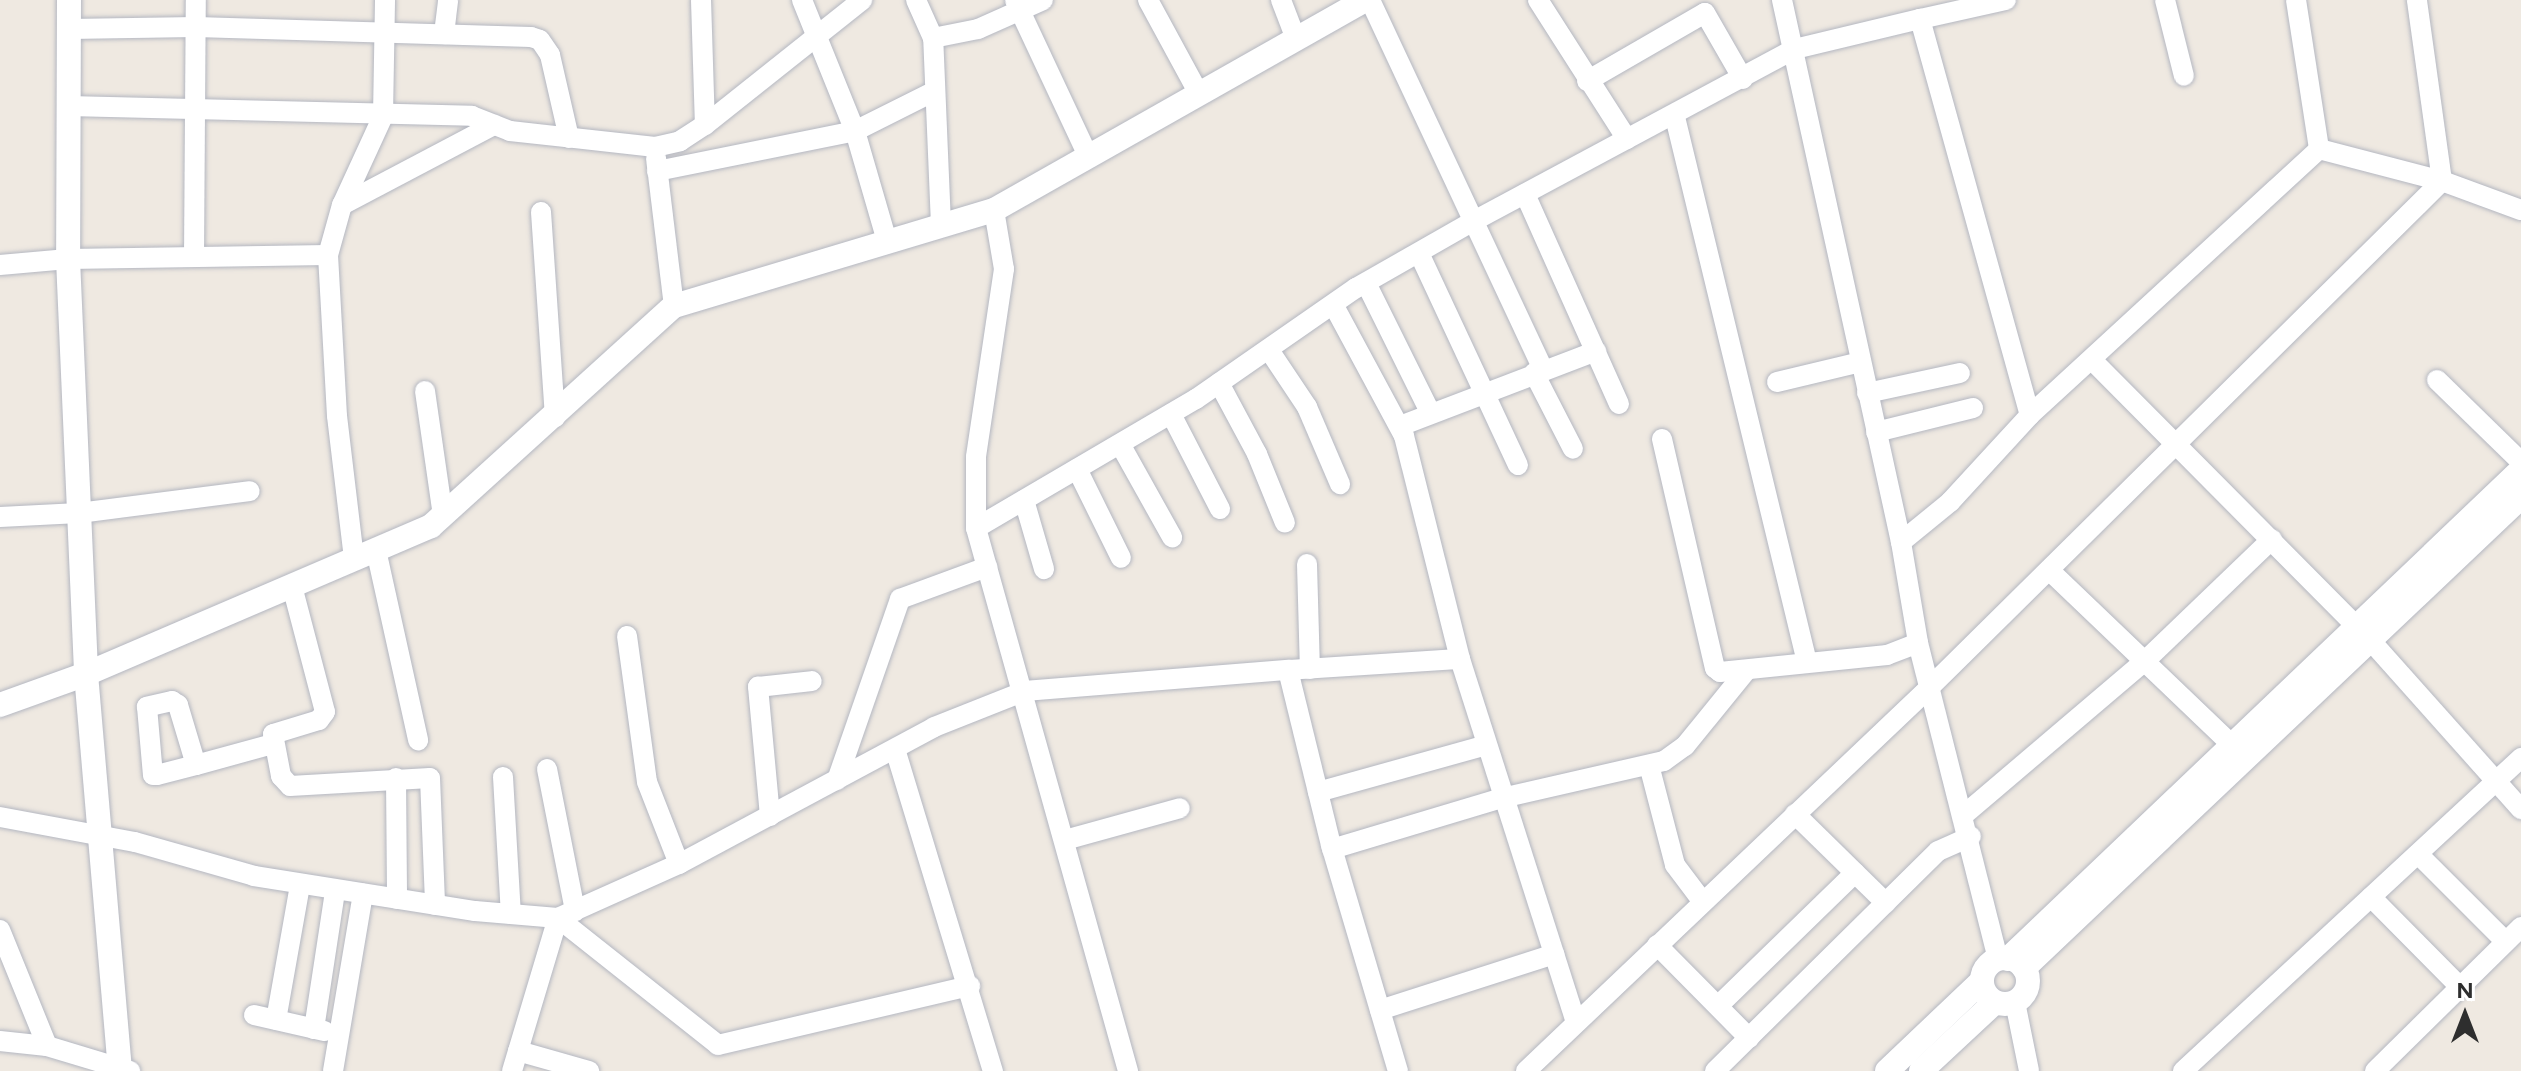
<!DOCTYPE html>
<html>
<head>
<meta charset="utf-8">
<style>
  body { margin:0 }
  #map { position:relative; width:2521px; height:1071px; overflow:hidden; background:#efe9e1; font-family:Figtree,sans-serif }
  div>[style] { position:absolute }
  .roads { filter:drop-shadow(0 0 2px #b4b7c1) drop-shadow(0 0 2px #b4b7c1) }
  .minor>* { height:20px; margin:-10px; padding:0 10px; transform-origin:10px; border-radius:10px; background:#fff }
  .tertiary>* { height:24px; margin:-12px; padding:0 12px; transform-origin:12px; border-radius:12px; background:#fff }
  .tertiary>.ring { margin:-12px; padding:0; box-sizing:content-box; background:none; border:24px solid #fff; border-radius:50% }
  span { translate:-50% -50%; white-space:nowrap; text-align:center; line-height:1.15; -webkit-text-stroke:7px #fff; paint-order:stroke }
  .north { position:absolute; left:2425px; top:975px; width:80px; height:80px; -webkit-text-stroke:6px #fff; paint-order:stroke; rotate:0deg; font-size:22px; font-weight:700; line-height:32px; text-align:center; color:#2e2e2e }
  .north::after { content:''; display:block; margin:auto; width:28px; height:36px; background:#2e2e2e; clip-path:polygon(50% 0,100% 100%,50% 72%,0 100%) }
</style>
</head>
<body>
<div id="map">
  <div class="roads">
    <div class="minor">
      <i style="left:701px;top:0;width:125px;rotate:88.2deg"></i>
      <i style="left:802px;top:0;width:141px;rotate:68deg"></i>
      <i style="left:855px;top:131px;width:115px;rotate:73.8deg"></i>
      <i style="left:916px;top:0;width:42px;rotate:65.9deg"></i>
      <i style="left:1015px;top:0;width:172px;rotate:64.9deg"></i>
      <i style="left:1148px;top:0;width:107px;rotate:61.5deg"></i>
      <i style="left:1281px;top:0;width:42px;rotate:69deg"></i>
      <i style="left:1370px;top:0;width:408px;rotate:64.9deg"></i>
      <i style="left:1538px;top:0;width:165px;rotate:57.4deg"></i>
      <i style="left:1782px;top:0;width:555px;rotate:77.62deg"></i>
      <i style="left:1901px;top:542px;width:102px;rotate:80.4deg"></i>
      <i style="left:1918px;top:643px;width:326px;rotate:75.8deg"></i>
      <i style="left:2165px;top:0;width:78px;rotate:76deg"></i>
      <i style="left:2296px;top:0;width:151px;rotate:81.2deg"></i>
      <i style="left:1920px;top:19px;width:88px;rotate:-12.5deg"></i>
      <i style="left:69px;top:29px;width:127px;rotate:-0.9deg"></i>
      <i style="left:196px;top:27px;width:335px;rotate:1.7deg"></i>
      <i style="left:531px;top:37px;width:9px;rotate:18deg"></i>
      <i style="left:540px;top:40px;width:18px;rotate:56deg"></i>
      <i style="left:550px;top:55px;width:85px;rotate:77.1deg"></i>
      <i style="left:444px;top:34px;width:34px;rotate:-83deg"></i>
      <i style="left:1587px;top:81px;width:136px;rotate:-30deg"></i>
      <i style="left:1705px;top:13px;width:76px;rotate:60.1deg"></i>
      <i style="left:68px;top:106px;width:404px;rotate:1.4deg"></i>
      <i style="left:472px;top:116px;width:41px;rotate:21.5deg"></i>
      <i style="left:510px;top:131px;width:146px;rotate:6.3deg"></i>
      <i style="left:655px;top:147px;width:26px;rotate:-13deg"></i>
      <i style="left:680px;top:141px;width:30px;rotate:-33deg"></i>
      <i style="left:705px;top:125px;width:201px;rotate:-38.5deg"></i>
      <i style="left:1675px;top:117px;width:561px;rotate:76.39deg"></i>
      <i style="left:656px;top:158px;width:149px;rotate:83.1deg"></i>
      <i style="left:657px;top:171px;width:202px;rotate:-11.4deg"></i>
      <i style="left:855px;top:131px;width:89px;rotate:-26.6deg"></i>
      <i style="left:1525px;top:194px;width:230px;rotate:65.9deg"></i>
      <i style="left:343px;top:203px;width:96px;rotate:-65.3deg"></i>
      <i style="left:383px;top:116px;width:116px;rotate:-89deg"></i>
      <i style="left:994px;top:210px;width:60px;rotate:80.4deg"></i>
      <i style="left:1004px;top:269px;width:190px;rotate:98.5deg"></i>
      <i style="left:976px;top:457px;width:71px;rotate:90deg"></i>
      <i style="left:976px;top:528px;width:564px;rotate:74.36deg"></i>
      <i style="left:541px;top:212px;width:206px;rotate:86.1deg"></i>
      <i style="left:941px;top:225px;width:187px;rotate:-92.4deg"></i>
      <i style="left:933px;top:38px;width:46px;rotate:-11.3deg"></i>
      <i style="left:978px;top:29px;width:71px;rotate:-24deg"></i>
      <i style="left:1419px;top:253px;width:234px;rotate:65deg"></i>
      <i style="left:328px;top:255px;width:52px;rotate:-74.4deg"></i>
      <i style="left:342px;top:205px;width:172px;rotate:-27.8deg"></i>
      <i style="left:194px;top:257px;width:257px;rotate:-89.6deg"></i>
      <i style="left:0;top:265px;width:68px;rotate:-5deg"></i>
      <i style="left:68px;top:259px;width:260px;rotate:-0.9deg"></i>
      <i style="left:328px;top:255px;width:161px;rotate:86.8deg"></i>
      <i style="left:337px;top:416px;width:144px;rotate:83.2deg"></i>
      <i style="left:1366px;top:283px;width:146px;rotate:63.6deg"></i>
      <i style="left:1334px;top:306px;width:148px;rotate:61.7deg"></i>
      <i style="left:1404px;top:436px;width:230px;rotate:75.9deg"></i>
      <i style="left:1460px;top:659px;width:381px;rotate:72.3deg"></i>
      <i style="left:1269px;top:350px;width:69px;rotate:56.3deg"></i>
      <i style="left:1307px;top:407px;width:84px;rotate:66.8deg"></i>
      <i style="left:2092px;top:360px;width:397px;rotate:45.2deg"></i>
      <i style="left:2372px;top:642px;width:224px;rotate:48.3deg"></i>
      <i style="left:1534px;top:373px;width:85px;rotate:62.8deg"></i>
      <i style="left:2437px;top:380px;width:117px;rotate:44.3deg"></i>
      <i style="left:1777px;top:382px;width:85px;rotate:-13.5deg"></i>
      <i style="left:1219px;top:383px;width:81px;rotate:61.8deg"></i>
      <i style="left:1257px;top:454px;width:74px;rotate:67.9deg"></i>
      <i style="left:425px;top:391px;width:126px;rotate:81.8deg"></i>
      <i style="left:1867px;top:393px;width:95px;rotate:-12.1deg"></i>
      <i style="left:1171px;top:414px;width:107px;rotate:62.7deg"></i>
      <i style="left:2030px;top:415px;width:393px;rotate:-42.6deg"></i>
      <i style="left:2319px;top:149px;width:127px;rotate:14.6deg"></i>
      <i style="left:2442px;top:181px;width:84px;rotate:20.2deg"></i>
      <i style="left:1400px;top:426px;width:210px;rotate:-20.9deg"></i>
      <i style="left:1876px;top:432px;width:100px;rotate:-13.9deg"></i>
      <i style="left:1662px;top:439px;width:235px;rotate:77deg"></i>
      <i style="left:1715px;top:668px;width:6px;rotate:39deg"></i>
      <i style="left:1720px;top:672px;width:168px;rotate:-5.8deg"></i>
      <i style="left:1887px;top:655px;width:33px;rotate:-21deg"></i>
      <i style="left:1120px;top:444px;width:107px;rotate:60.8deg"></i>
      <i style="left:1077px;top:469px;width:99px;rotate:63.7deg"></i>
      <i style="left:1024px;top:500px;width:72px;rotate:73.8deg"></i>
      <i style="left:0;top:517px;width:79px;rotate:-2.9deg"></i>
      <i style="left:79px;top:513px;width:172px;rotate:-7.3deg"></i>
      <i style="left:976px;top:528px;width:255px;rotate:-30.4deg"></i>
      <i style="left:1196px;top:399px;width:195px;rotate:-34.8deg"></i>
      <i style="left:1356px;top:288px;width:131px;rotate:-29.7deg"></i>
      <i style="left:1470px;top:223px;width:369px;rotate:-28.2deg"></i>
      <i style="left:1795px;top:49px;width:129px;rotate:-13.5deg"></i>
      <i style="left:1920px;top:19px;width:411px;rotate:74.5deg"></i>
      <i style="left:2030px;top:415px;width:118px;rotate:132.6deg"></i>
      <i style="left:1950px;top:502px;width:63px;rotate:140.8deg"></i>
      <i style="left:376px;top:550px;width:195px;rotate:77.5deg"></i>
      <i style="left:1307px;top:564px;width:105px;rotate:88.4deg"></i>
      <i style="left:2049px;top:570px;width:255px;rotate:43.7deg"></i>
      <i style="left:292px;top:586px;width:130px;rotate:75.3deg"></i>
      <i style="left:325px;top:712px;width:10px;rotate:127deg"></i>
      <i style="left:319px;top:720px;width:48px;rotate:163.1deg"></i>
      <i style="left:273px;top:734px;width:43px;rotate:79.2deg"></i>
      <i style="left:281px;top:776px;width:13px;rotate:48deg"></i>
      <i style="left:290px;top:786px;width:140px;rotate:-3.3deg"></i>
      <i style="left:430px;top:778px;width:127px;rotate:87.7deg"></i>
      <i style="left:627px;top:636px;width:147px;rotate:82.2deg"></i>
      <i style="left:647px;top:782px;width:88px;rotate:68.7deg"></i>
      <i style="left:1288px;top:670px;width:172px;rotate:-3.7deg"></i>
      <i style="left:895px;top:749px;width:337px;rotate:73.1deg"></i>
      <i style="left:196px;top:765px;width:63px;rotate:-106.7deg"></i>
      <i style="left:178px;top:705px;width:7px;rotate:-146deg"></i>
      <i style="left:172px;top:701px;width:26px;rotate:167deg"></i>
      <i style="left:147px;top:707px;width:68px;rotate:85deg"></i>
      <i style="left:153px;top:775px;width:4px"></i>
      <i style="left:157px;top:775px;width:40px;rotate:-14.4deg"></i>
      <i style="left:196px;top:765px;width:79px;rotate:-15.4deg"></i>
      <i style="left:1649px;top:765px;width:103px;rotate:75.4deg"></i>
      <i style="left:1675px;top:865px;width:46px;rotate:52.9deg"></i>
      <i style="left:547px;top:769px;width:145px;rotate:78.8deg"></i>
      <i style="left:503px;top:777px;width:137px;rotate:86.7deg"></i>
      <i style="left:396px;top:778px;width:121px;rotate:89.5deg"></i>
      <i style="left:837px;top:780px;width:192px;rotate:-70.8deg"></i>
      <i style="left:900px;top:599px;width:93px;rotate:-20.2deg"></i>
      <i style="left:1318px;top:792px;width:174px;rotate:-15.6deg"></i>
      <i style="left:1795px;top:814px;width:127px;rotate:44.4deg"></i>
      <i style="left:1965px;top:814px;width:239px;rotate:-40.4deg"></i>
      <i style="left:2147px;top:659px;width:173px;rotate:-43.8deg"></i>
      <i style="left:770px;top:816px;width:130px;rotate:-95.3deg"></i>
      <i style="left:758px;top:687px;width:54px;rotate:-6.3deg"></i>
      <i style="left:0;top:817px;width:137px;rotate:10.5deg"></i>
      <i style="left:135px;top:842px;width:124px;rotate:15.9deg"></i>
      <i style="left:254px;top:876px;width:224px;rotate:9deg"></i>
      <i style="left:475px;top:911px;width:83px;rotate:4.8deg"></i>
      <i style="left:558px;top:918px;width:133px;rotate:-24.1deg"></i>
      <i style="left:679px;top:864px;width:289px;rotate:-28.2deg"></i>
      <i style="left:934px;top:727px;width:98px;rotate:-21.6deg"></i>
      <i style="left:1025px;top:691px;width:264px;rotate:-4.6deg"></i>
      <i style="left:1288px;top:670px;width:180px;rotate:76.2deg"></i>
      <i style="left:1331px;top:845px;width:236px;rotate:73.5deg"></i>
      <i style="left:1065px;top:840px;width:119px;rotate:-15.5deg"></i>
      <i style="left:1332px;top:849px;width:177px;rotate:-16.7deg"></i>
      <i style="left:1502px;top:798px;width:166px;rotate:-12.9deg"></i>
      <i style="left:1664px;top:761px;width:26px;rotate:-36deg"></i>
      <i style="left:1685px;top:746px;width:97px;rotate:-50.9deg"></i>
      <i style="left:2418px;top:854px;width:124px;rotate:45deg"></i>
      <i style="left:2371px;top:897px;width:127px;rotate:45.3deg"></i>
      <i style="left:0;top:930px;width:125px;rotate:67.9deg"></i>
      <i style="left:1657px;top:945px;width:131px;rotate:45.3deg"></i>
      <i style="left:2015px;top:1002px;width:70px;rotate:78.5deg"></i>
      <i style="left:1718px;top:1006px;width:191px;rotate:-44.2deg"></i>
      <i style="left:1380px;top:1010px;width:183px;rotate:-17.8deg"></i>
      <i style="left:254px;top:1015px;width:72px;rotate:12.9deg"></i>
      <i style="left:276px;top:1020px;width:137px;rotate:-79.9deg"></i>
      <i style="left:314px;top:1029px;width:140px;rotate:-81.3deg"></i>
      <i style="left:0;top:1041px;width:47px;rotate:6.1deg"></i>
      <i style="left:47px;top:1046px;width:87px;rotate:16.8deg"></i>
      <i style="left:518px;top:1051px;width:74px;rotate:15.7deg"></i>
      <i style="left:333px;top:1071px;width:180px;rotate:-80.4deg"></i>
      <i style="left:512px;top:1071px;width:160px;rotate:-73.3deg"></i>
      <i style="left:558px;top:918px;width:204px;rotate:38.4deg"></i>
      <i style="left:718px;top:1045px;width:259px;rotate:-13.2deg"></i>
      <i style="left:1526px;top:1071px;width:557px;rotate:-43.55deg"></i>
      <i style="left:1930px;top:687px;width:720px;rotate:-44.66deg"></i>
      <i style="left:2442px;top:181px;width:183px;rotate:-97.9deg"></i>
      <i style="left:1715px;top:1071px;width:313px;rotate:-44.6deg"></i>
      <i style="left:1938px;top:851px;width:36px;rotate:-24deg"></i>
      <i style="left:2183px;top:1071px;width:461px;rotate:-42.8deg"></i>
      <i style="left:2375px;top:1071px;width:205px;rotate:-44.6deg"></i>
    </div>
    <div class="tertiary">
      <i style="left:69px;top:0;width:259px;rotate:90.2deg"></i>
      <i style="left:68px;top:259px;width:415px;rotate:87.5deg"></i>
      <i style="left:86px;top:674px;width:398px;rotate:85.1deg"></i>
      <i style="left:0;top:705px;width:91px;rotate:-19.8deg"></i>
      <i style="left:86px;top:674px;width:375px;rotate:-23.2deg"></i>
      <i style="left:431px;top:526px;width:328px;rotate:-42.2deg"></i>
      <i style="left:674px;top:306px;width:334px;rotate:-16.7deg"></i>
      <i style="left:994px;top:210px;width:426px;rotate:-29.5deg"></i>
      <i class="ring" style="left:1982px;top:958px;width:22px;height:22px"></i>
      <i style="left:2008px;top:959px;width:709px;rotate:-43.63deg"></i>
      <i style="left:2024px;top:968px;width:685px;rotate:-43.46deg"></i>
      <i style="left:1887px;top:1071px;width:131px;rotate:-43.5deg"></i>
      <i style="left:1921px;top:1071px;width:101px;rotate:-43deg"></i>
    </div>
  </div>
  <div class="north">N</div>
</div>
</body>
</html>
